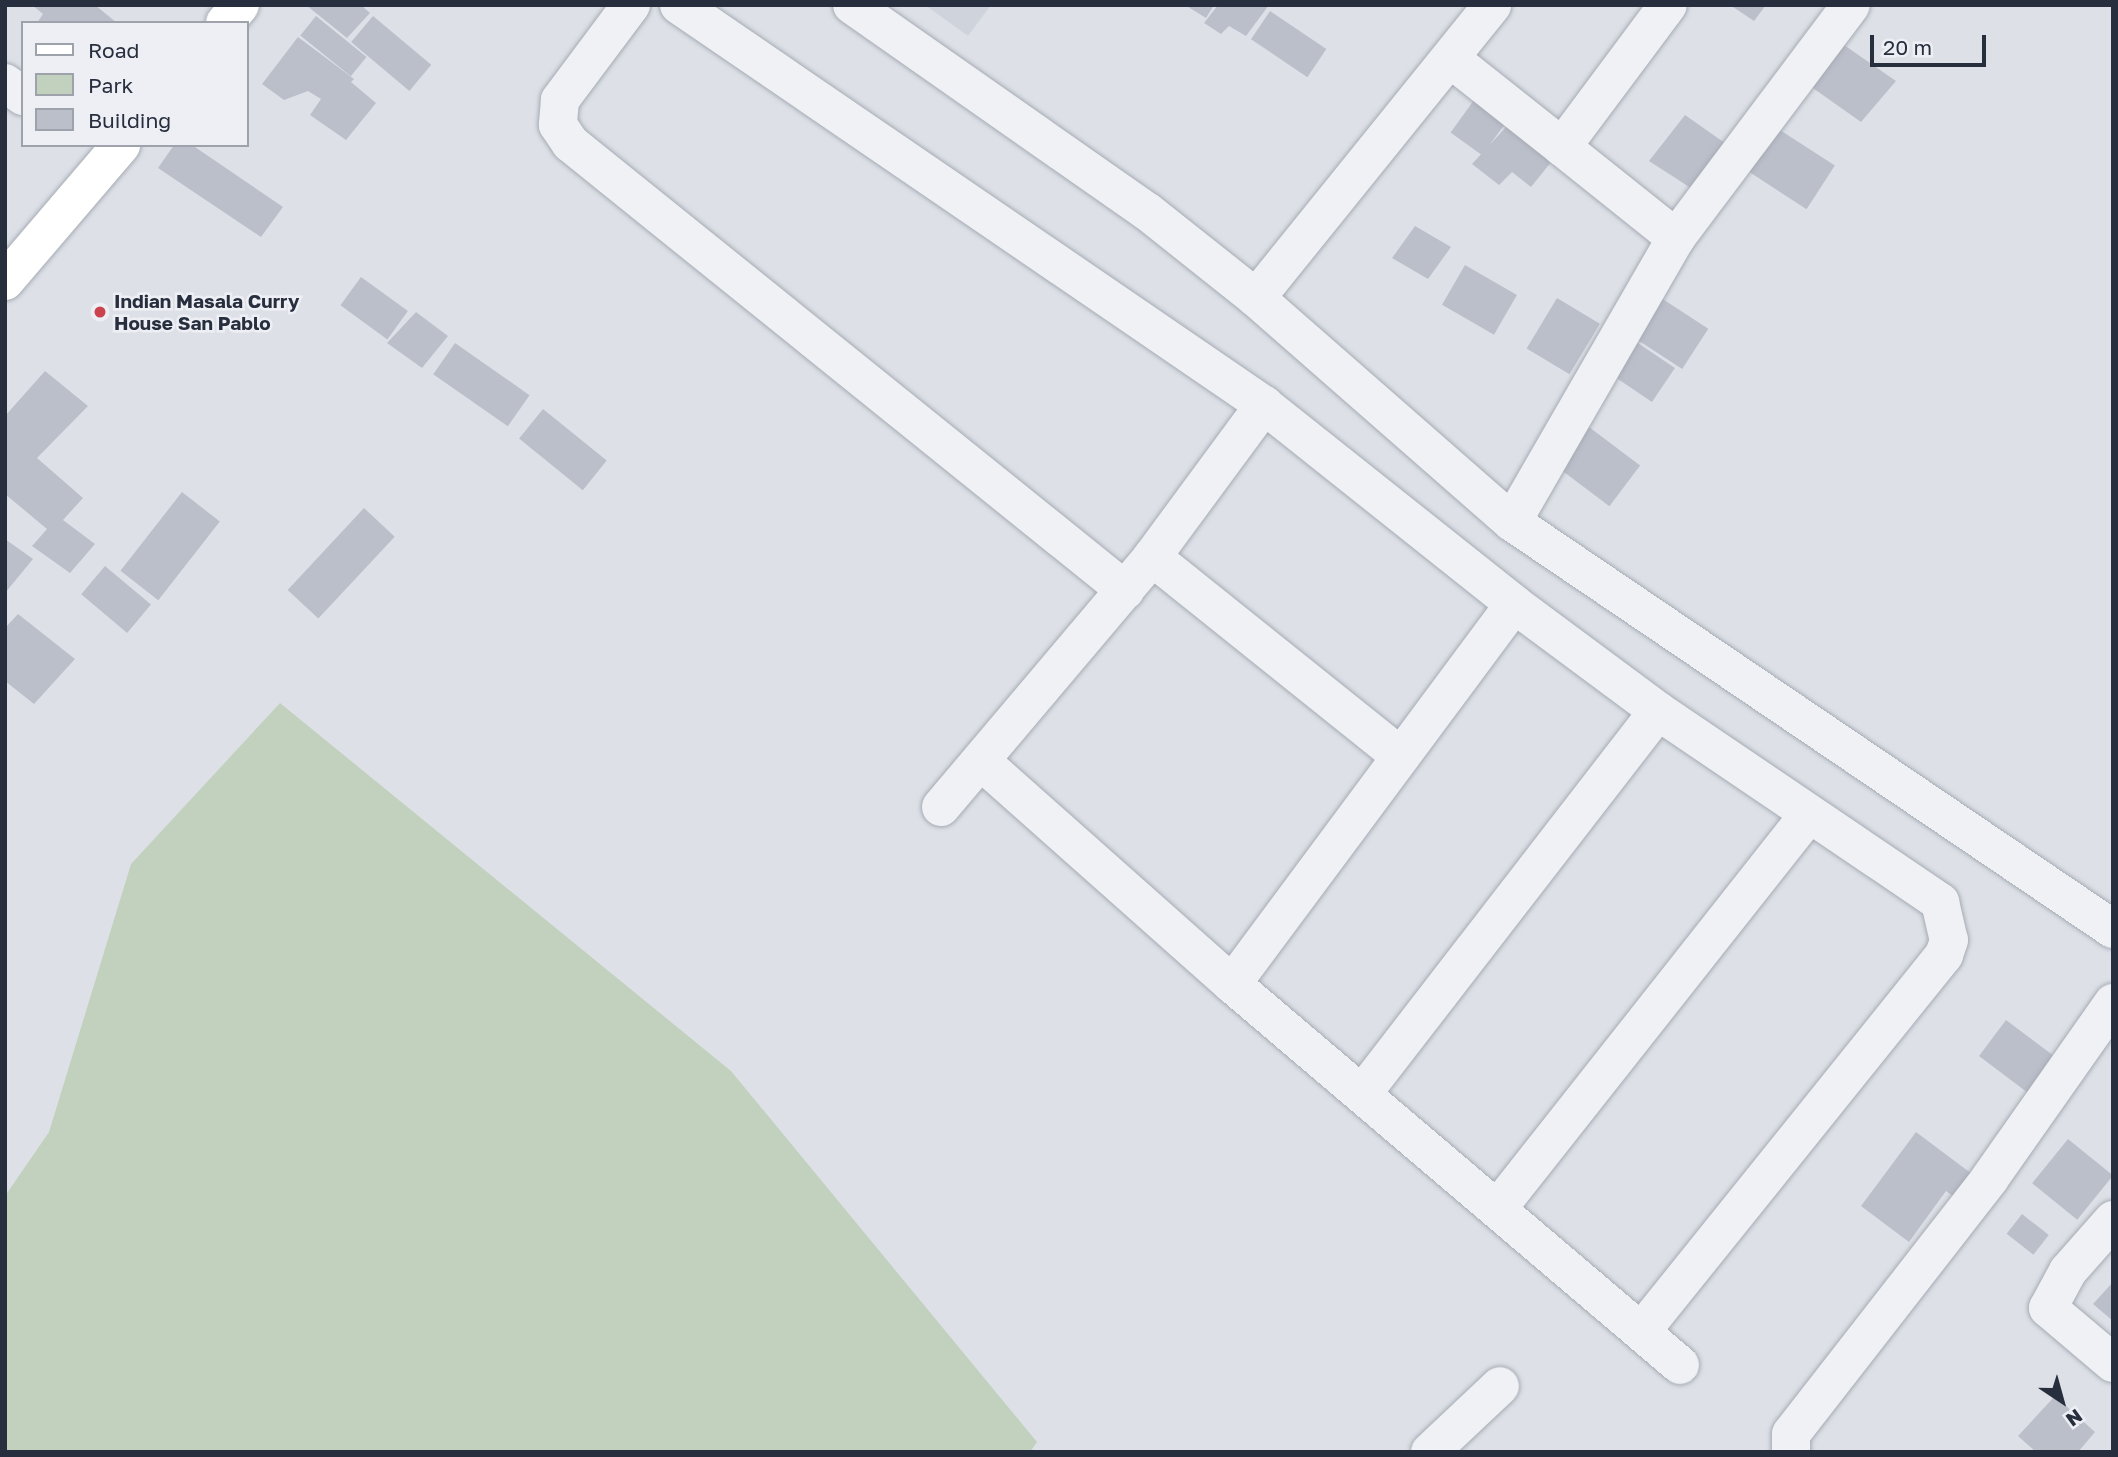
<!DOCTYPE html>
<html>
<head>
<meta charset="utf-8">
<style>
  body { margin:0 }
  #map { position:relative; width:2118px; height:1457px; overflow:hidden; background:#dde1e7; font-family:"Golos Text",sans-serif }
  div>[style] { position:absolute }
  .built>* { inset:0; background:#cfd3dc }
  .green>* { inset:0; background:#c2d1be }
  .building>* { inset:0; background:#bbbfca; transform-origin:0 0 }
  .roads { filter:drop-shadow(0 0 2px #a6abb4) drop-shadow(0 0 2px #a6abb4) }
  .minor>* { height:38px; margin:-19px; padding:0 19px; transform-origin:19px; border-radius:19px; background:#f0f1f5 }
  .major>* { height:38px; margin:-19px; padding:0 19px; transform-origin:19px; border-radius:19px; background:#fff }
  .dots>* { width:19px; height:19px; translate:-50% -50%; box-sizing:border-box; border:4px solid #edeff5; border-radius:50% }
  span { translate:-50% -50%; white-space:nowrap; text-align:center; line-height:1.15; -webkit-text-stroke:5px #edeff5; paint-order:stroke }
  .poi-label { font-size:19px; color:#272e3d; font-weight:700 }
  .left { translate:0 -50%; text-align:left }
  .frame { position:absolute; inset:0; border:7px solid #272e3d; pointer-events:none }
  .legend { position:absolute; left:21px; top:21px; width:228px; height:126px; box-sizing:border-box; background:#edeff5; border:2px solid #9ea2ab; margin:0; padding:9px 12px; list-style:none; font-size:21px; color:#272e3d }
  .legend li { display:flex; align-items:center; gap:14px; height:35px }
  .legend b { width:35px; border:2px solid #9ea2ab }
  .north { position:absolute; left:2027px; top:1366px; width:70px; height:70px; -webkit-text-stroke:5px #edeff5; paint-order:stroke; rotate:144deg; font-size:19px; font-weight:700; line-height:28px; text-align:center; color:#272e3d }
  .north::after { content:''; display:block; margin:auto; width:24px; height:32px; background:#272e3d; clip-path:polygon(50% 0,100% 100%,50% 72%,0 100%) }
  .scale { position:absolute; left:1870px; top:35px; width:116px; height:32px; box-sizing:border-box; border:4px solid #272e3d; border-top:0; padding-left:9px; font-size:21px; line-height:24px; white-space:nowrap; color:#272e3d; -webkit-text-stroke:5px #edeff5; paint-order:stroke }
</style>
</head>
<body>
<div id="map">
  <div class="built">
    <i style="clip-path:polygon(925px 5px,991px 5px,968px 36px)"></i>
  </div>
  <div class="green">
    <i style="clip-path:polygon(280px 703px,731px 1071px,1037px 1442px,1030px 1452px,5px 1452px,5px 1196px,49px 1132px,131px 864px)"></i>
  </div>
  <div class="building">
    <i style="clip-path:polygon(32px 5px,95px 5px,117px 23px,37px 23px,43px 14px)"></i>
    <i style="clip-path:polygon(306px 5px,361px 5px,370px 13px,347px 38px)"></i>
    <i style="clip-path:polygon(1185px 5px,1214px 5px,1206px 18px)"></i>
    <i style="clip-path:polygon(1218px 5px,1269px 5px,1246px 36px,1229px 26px,1221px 34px,1204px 23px)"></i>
    <i style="clip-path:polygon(1730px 5px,1766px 5px,1754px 21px)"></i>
    <i style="left:1270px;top:11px;width:68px;height:34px;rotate:34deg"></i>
    <i style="left:316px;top:16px;width:65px;height:25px;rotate:39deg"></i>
    <i style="left:373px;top:16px;width:76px;height:34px;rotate:40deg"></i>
    <i style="clip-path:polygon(298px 37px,354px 79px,351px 82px,376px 103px,346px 140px,310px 115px,321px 99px,308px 91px,284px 100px,262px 84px)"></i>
    <i style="clip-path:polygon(1844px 45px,1896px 81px,1861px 122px,1810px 86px)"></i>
    <i style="left:1477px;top:96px;width:39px;height:45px;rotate:36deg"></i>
    <i style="clip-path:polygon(1685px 115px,1732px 148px,1697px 192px,1649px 161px)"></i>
    <i style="clip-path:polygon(1507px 126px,1552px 161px,1531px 187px,1512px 172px,1499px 185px,1472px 164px)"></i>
    <i style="left:1777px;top:128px;width:69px;height:52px;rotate:33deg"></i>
    <i style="clip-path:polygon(174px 145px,192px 145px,283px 207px,261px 237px,158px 168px)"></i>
    <i style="clip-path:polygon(1415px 226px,1451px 247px,1428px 279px,1392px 258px)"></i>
    <i style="left:1465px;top:265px;width:60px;height:46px;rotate:30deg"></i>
    <i style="left:361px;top:277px;width:58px;height:35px;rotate:36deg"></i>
    <i style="left:1658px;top:296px;width:60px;height:48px;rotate:33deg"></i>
    <i style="left:1557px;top:298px;width:50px;height:59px;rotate:31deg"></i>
    <i style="clip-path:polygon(416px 312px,448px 336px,422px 368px,387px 343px)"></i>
    <i style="left:1626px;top:335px;width:59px;height:41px;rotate:34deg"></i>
    <i style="left:455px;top:343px;width:91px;height:38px;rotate:35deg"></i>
    <i style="clip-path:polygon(45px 371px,88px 406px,37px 458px,83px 498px,63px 520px,95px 544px,70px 573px,32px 546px,47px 529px,5px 494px,5px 416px)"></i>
    <i style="left:543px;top:409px;width:82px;height:38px;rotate:39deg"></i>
    <i style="left:1585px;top:424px;width:69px;height:51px;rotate:37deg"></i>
    <i style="left:182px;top:492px;width:48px;height:100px;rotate:38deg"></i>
    <i style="left:364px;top:508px;width:42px;height:112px;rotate:43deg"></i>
    <i style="clip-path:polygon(5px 539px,33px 559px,5px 593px)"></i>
    <i style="left:105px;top:566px;width:60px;height:37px;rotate:40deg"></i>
    <i style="clip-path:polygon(18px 614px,75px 659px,34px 704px,5px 681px,5px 628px)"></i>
    <i style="left:2006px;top:1020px;width:65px;height:45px;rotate:37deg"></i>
    <i style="clip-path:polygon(1916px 1132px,1972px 1174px,1954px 1197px,1946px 1191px,1909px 1242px,1861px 1206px)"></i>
    <i style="left:2068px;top:1139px;width:58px;height:57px;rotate:39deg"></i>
    <i style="left:2022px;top:1214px;width:34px;height:25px;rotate:38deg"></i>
    <i style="clip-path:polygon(2113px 1282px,2113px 1321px,2093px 1304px)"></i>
    <i style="clip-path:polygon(2055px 1396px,2095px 1432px,2078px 1452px,2036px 1452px,2018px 1436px)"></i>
  </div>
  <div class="roads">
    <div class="minor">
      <i style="left:631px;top:5px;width:119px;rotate:126.8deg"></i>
      <i style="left:560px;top:100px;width:25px;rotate:95deg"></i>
      <i style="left:558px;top:125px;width:22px;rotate:56deg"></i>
      <i style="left:570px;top:143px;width:713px;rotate:38.85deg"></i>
      <i style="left:679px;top:5px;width:709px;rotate:34.36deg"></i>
      <i style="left:1264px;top:405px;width:320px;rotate:38.5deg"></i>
      <i style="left:1514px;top:604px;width:179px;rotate:36.6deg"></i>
      <i style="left:1658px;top:711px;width:341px;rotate:34.1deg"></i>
      <i style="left:1940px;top:902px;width:39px;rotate:77deg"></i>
      <i style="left:1949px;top:940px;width:16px;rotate:108deg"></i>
      <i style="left:1944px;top:955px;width:481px;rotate:128.8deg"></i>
      <i style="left:852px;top:5px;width:361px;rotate:35deg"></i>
      <i style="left:1148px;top:212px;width:138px;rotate:38.5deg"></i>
      <i style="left:1256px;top:298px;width:340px;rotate:41.2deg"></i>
      <i style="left:1512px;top:522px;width:726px;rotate:34.11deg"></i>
      <i style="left:1451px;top:59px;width:142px;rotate:38.4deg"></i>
      <i style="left:1562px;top:147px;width:177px;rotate:-53.3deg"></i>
      <i style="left:5px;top:83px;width:22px;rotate:36deg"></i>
      <i style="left:1562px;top:147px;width:146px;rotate:38.6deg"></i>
      <i style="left:1256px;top:298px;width:376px;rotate:-51.1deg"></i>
      <i style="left:1512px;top:522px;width:328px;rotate:-60deg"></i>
      <i style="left:1676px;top:238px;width:291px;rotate:-53.1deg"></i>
      <i style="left:1152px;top:557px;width:315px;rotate:38.7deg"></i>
      <i style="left:982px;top:762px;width:334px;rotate:41.6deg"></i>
      <i style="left:1232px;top:984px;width:588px;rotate:40.38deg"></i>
      <i style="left:941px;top:807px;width:327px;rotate:-49.8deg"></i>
      <i style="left:1152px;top:557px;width:189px;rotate:-53.6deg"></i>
      <i style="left:1232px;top:984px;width:473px;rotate:-53.4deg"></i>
      <i style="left:1362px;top:1094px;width:484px;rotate:-52.3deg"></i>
      <i style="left:1498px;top:1208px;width:502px;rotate:-51.71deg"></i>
      <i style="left:2113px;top:1220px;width:68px;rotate:131.4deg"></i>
      <i style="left:2068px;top:1271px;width:42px;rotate:118.4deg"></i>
      <i style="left:2048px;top:1308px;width:85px;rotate:40.2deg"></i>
      <i style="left:1430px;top:1452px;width:96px;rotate:-43.3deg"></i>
      <i style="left:1791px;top:1452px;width:18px;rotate:-90deg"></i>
      <i style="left:1791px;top:1434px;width:324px;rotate:-52.1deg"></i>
      <i style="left:1990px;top:1178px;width:214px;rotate:-54.9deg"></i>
    </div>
    <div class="major">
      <i style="left:225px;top:23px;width:23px;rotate:-50deg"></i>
      <i style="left:5px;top:281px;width:179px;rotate:-49.5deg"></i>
    </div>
  </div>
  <div class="dots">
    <i style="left:100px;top:312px;background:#cc4350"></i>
  </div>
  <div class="poi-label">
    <span class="left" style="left:114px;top:312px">Indian Masala Curry<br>House San Pablo</span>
  </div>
  <div class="frame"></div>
  <ul class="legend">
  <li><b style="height:9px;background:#fff"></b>Road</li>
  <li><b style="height:19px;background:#c2d1be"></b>Park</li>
  <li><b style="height:19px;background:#bbbfca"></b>Building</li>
  </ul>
  <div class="north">N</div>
  <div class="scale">20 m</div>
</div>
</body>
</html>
